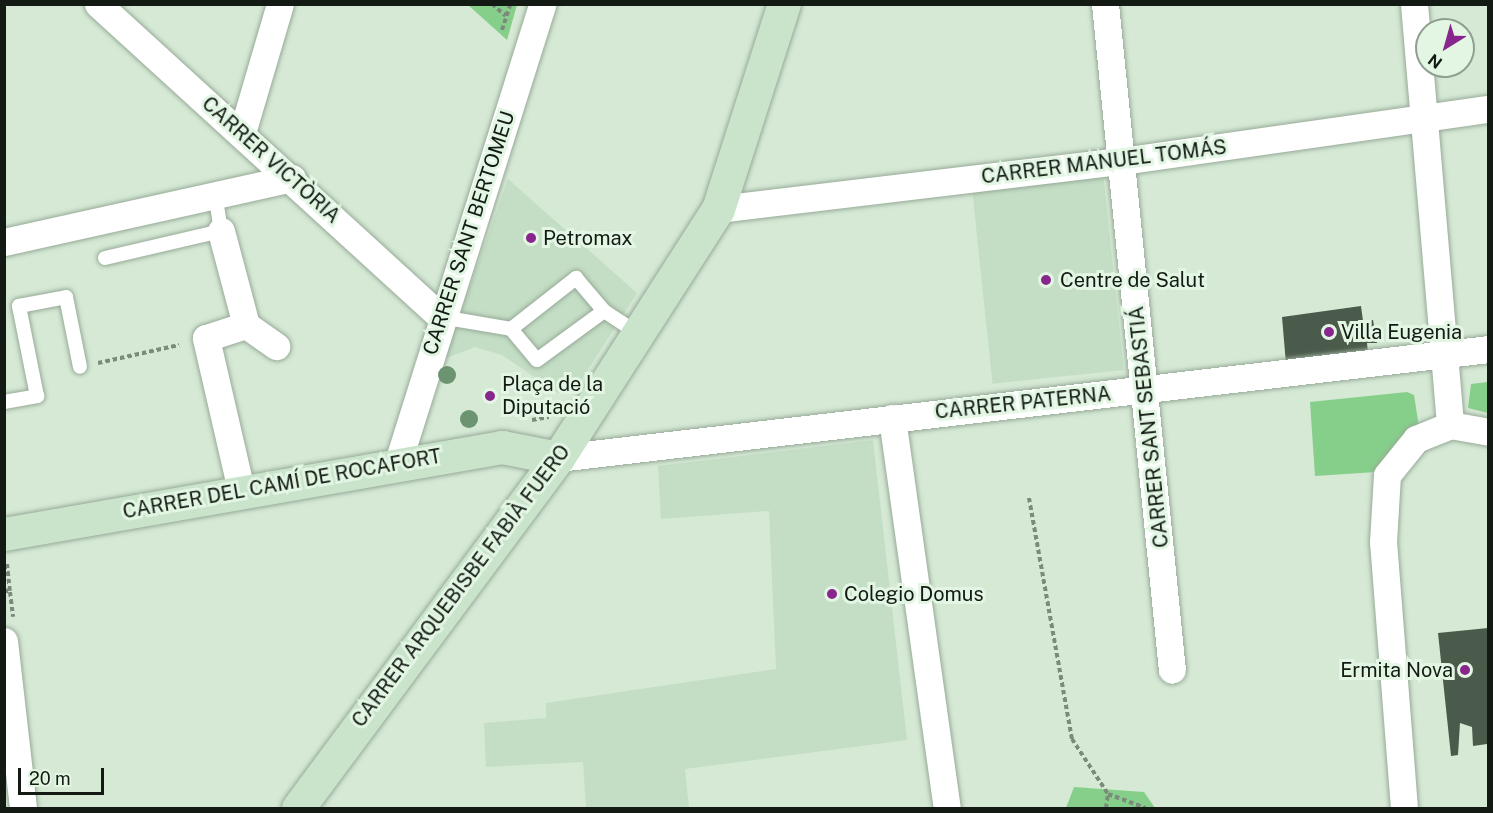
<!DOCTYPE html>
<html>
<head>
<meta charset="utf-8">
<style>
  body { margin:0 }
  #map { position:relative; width:1493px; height:813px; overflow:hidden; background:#d5e9d5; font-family:"Public Sans",sans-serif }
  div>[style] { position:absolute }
  .built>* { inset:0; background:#c4dec5; transform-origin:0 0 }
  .green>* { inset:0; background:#86cf8b }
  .building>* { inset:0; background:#4a5b4b }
  .path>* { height:4px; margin-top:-2px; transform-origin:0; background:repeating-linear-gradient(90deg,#7c8a7c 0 4.5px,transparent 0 7.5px) }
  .roads { filter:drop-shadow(0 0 2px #97aa98) drop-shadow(0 0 2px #97aa98) }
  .lane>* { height:14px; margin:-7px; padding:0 7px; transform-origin:7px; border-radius:7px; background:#fff }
  .street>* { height:27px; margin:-13.5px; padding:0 13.5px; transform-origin:13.5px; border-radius:13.5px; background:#fff }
  .secondary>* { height:33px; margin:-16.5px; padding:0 16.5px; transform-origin:16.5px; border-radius:16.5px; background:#cae4cc }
  .trees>* { width:18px; height:18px; margin:-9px; border-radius:50%; background:#6d9471 }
  .dots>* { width:16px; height:16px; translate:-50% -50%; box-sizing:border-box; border:3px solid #e2f6e3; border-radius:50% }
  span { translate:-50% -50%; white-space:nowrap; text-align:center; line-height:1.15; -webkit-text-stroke:6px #e2f6e3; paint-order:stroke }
  .street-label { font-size:20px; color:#131a13 }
  .poi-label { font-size:20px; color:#131a13 }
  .left { translate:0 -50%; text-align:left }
  .right { translate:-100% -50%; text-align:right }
  .frame { position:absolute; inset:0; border:6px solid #131a13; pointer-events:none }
  .north { position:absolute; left:1415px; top:18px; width:60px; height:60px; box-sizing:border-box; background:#e2f6e3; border:2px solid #8f9e90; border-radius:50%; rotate:217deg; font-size:16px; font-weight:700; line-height:24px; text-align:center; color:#131a13 }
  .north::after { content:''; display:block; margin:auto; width:21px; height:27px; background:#89268e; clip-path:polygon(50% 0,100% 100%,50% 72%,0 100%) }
  .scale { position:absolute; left:18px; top:768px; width:86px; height:27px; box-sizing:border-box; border:3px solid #131a13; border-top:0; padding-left:8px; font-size:18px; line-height:21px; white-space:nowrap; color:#131a13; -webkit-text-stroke:4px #e2f6e3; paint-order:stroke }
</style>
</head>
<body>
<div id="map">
  <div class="built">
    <i style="left:1103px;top:172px;width:199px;height:132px;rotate:84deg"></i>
    <i style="clip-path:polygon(508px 179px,637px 293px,573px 393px,558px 393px,502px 355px,475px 347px,444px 359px)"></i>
    <i style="clip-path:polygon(873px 440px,907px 740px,685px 769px,689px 808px,586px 808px,583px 762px,486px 767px,484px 723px,546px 718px,546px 703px,776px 669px,769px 511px,661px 519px,658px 466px)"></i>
  </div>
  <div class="green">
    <i style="clip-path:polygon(468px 5px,517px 5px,507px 40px)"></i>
    <i style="clip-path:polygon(1488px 382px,1488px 413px,1468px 408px,1471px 384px)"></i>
    <i style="clip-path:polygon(1407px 392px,1414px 395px,1419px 427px,1376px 472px,1315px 476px,1310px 402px)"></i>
    <i style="clip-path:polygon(1074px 787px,1144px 792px,1155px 808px,1066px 808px)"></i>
  </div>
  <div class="building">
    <i style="clip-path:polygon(1361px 306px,1363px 321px,1373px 320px,1377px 343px,1367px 343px,1368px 353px,1286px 364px,1282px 317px)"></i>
    <i style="clip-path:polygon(1488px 628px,1487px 744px,1473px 746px,1472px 727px,1460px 723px,1458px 755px,1451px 756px,1438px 633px)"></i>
  </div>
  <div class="path">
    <i style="left:492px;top:4px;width:18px;rotate:41deg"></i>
    <i style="left:502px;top:30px;width:26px;rotate:-72deg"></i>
    <i style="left:98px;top:363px;width:83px;rotate:-12.5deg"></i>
    <i style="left:532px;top:420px;width:17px;rotate:-10deg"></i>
    <i style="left:1029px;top:498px;width:245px;rotate:79.9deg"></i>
    <i style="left:1072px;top:739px;width:66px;rotate:56.8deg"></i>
    <i style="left:7px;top:564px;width:27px;rotate:84deg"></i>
    <i style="left:4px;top:590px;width:6px;rotate:18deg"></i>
    <i style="left:10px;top:592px;width:25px;rotate:83deg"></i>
    <i style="left:1106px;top:808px;width:14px;rotate:-82deg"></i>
    <i style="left:1108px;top:794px;width:40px;rotate:20.2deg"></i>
  </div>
  <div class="roads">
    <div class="lane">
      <i style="left:105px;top:258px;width:119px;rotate:-13.1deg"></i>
      <i style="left:221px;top:231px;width:36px;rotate:-99deg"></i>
      <i style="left:441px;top:317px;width:71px;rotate:9.7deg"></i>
      <i style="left:511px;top:329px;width:83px;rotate:-38.1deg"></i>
      <i style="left:576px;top:278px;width:43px;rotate:49.7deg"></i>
      <i style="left:604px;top:311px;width:42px;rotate:33.3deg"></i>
      <i style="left:511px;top:329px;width:40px;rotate:50deg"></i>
      <i style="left:537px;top:360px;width:83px;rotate:-36.2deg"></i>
      <i style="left:4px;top:402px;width:34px;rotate:-10deg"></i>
      <i style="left:37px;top:396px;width:92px;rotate:-101.3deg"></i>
      <i style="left:19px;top:306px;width:48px;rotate:-10.8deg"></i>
      <i style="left:66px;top:297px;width:71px;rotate:78.7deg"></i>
    </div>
    <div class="street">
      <i style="left:98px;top:4px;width:464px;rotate:42.4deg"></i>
      <i style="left:1105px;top:4px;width:669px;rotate:84.26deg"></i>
      <i style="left:1414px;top:4px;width:423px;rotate:85.1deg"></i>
      <i style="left:242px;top:133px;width:134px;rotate:-73.6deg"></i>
      <i style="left:718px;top:209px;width:407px;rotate:-6.8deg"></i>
      <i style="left:1122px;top:161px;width:370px;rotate:-8.1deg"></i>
      <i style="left:221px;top:231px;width:97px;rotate:75.1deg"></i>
      <i style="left:4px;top:242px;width:295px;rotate:-12.5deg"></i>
      <i style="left:892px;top:418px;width:394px;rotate:82deg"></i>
      <i style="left:558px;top:458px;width:936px;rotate:-6.68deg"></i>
      <i style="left:398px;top:462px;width:480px;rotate:-72.5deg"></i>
      <i style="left:241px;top:490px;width:156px;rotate:-103deg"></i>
      <i style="left:206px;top:338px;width:42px;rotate:-18deg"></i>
      <i style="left:246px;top:325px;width:37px;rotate:35deg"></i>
      <i style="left:4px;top:641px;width:168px;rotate:83.5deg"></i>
      <i style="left:1404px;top:808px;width:267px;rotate:-94.5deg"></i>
      <i style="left:1383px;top:542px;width:67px;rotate:-86.6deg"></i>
      <i style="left:1387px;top:475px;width:46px;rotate:-51.1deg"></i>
      <i style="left:1416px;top:439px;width:37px;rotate:-22deg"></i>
      <i style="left:1450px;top:425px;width:39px;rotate:10deg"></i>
    </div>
    <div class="secondary">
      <i style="left:4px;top:534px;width:506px;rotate:-9.91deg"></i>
      <i style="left:502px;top:447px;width:57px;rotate:11.1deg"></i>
      <i style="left:298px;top:808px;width:436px;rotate:-53.4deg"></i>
      <i style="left:558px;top:458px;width:296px;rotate:-57.3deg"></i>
      <i style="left:718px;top:209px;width:215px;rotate:-72.2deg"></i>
    </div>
  </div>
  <div class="trees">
    <i style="left:447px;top:375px"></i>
    <i style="left:469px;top:419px"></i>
  </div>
  <div class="dots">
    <i style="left:531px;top:238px;background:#89268e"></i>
    <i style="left:1046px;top:280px;background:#89268e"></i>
    <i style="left:1329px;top:332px;background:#89268e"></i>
    <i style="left:490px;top:396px;background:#89268e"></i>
    <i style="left:832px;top:594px;background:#89268e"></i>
    <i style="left:1465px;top:670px;background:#89268e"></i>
  </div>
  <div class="street-label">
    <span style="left:271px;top:160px;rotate:42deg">CARRER VICTÒRIA</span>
    <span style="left:1104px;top:162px;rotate:-7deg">CARRER MANUEL TOMÁS</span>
    <span style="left:469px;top:233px;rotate:-72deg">CARRER SANT BERTOMEU</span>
    <span style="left:1023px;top:403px;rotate:-6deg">CARRER PATERNA</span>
    <span style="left:1149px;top:427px;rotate:-96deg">CARRER SANT SEBASTIÁ</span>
    <span style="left:282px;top:484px;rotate:-10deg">CARRER DEL CAMÍ DE ROCAFORT</span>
    <span style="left:461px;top:586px;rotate:-53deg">CARRER ARQUEBISBE FABIÀ FUERO</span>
  </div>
  <div class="poi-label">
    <span class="left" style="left:543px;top:238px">Petromax</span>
    <span class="left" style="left:1060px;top:280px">Centre de Salut</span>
    <span class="left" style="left:1341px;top:332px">Villa Eugenia</span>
    <span class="left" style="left:502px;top:396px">Plaça de la<br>Diputació</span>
    <span class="left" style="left:844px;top:594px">Colegio Domus</span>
    <span class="right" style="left:1453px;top:670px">Ermita Nova</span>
  </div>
  <div class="frame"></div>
  <div class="north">N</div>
  <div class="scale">20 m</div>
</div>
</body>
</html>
